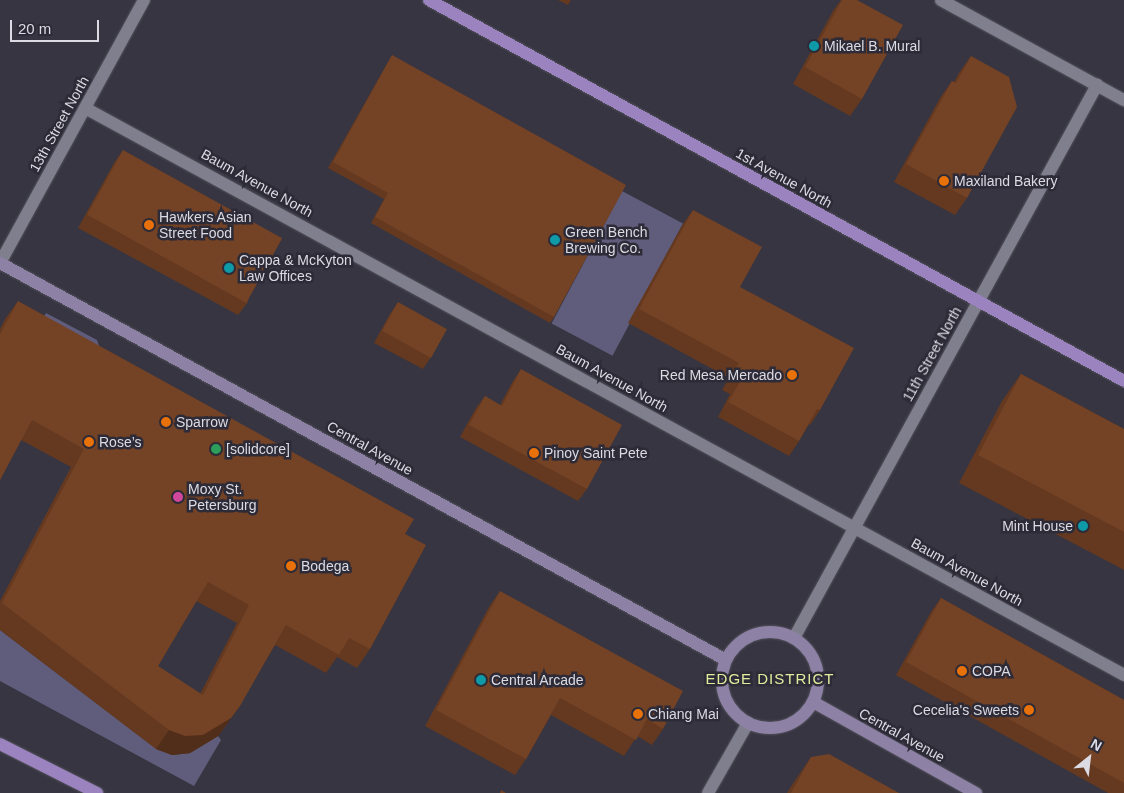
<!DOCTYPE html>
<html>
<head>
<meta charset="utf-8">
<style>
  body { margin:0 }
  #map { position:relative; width:1124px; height:793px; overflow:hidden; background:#363541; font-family:Arial,sans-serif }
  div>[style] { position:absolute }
  .green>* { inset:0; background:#605c7b; transform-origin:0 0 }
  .roads { filter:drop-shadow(0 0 1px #53515c) drop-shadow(0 0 1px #53515c) }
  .street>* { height:12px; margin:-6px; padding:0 6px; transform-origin:6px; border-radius:6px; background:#807f8d }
  .secondary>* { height:12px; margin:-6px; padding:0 6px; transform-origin:6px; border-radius:6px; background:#8e81a6 }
  .secondary>.ring { margin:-6px; padding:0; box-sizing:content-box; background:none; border:12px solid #8e81a6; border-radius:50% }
  .primary>* { height:12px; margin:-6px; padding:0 6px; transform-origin:6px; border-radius:6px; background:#9b83bf }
  .wall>* { inset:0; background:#643920 }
  .shaded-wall>* { inset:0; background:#512e1a }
  .building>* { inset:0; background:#744225; transform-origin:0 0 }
  .dots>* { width:14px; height:14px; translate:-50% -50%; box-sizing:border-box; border:2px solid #2c2b37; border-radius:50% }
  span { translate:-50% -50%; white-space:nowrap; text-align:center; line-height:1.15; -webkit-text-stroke:5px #2c2b37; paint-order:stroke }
  .poi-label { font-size:14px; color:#dcdbe3 }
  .left { translate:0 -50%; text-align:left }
  .right { translate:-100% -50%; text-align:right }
  .street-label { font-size:14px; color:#dcdbe3 }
  .neighbourhood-label { font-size:15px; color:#e3ec9e; letter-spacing:1px }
  .north { position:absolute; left:1064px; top:733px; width:50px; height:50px; -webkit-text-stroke:4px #2c2b37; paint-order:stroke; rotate:29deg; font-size:14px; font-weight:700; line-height:20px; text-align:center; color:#dcdbe3 }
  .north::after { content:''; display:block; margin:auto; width:18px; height:22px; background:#dcdbe3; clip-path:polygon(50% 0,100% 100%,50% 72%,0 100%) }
  .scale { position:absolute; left:10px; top:20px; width:89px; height:22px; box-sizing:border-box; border:2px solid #dcdbe3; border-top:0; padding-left:6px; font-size:15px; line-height:18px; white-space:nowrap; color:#dcdbe3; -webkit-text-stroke:4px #2c2b37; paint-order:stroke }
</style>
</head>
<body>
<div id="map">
  <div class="green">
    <i style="left:622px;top:191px;width:69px;height:150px;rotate:28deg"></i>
    <i style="clip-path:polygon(46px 313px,97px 340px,104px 360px,40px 324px)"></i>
    <i style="clip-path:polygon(0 630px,154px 747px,172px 755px,190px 753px,218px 736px,221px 740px,194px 786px,0 681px)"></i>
  </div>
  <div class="roads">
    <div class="street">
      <i style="left:941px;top:0;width:209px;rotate:28.7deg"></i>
      <i style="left:85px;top:108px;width:1184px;rotate:28.62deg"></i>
      <i style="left:0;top:263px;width:300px;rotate:-61.3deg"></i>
      <i style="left:794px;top:638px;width:631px;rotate:-61.28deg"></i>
      <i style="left:708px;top:793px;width:81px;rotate:-60.3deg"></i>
    </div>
    <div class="secondary">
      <i style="left:0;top:263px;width:827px;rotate:28.67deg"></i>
      <i class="ring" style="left:722px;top:632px;width:84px;height:84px"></i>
      <i style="left:813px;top:702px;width:187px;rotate:29.2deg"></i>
    </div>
    <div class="primary">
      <i style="left:429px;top:0;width:793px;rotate:28.73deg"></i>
      <i style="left:0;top:744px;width:109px;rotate:26.8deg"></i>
    </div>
  </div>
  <div class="wall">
    <i style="clip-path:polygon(558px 0,571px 0,568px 5px)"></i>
    <i style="clip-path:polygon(841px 0,857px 0,862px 99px,850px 116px,793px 84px,833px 11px)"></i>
    <i style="clip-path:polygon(392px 55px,554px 317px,550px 323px,371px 223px,384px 199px,328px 168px,388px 62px)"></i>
    <i style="clip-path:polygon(971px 56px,967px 198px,955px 215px,894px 182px,940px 98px,952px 81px,954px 82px,959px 73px)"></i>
    <i style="clip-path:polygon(123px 150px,248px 302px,238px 315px,78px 228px,114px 163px)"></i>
    <i style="clip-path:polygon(693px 210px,740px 287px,820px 410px,810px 425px,809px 424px,799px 441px,789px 456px,718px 417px,730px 394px,722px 390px,729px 378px,628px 323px,683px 224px)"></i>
    <i style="clip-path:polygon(evenodd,18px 301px,405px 534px,370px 649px,357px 668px,337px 657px,326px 673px,275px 645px,227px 724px,218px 736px,190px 753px,172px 755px,156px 749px,0 630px,0 601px,71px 467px,21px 440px,0 480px,0 329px,5px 319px,18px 301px,196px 601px,237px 623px,200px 694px,158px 666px,196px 601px)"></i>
    <i style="clip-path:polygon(398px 302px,431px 357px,423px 369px,374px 343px,390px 314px)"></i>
    <i style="clip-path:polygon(521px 369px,587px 489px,578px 501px,460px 437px,476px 408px,485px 396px,500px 405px,513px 381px)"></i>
    <i style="clip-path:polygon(1021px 374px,1124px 429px,1124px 570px,959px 483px,1002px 401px)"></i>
    <i style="clip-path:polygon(500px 591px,663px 729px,652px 745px,637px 736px,624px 756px,551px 715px,526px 759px,515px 775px,425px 726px,489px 607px)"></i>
    <i style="clip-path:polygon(941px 598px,1124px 700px,1124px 793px,1108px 793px,896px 675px,931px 612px)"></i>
    <i style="clip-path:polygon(811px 757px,899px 793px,787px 793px,792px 785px)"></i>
  </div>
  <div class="shaded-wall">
    <i style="clip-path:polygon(240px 706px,218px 736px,190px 753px,172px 755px,156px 749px,169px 730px)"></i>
  </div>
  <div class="building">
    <i style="clip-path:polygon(842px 0,857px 0,903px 25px,862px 99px,805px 67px)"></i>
    <i style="clip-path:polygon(392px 55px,626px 185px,554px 317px,375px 217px,388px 193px,333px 162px)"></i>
    <i style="clip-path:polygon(971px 56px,1009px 77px,1017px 107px,967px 198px,906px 164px,952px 81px,956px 83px)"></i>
    <i style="left:123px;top:150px;width:182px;height:74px;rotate:29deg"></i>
    <i style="clip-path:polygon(693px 210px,762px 247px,740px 287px,854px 348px,820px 410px,817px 409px,799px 441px,728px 402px,741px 380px,732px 375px,739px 363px,639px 309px)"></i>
    <i style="clip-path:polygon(evenodd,18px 301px,414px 519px,405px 534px,426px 545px,370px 649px,349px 638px,339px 655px,286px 625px,240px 706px,231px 718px,203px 735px,185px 736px,169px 730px,2px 603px,84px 449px,32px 420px,0 480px,0 334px,18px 301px,208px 582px,249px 605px,203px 695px,158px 666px,208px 582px)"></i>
    <i style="left:398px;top:302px;width:56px;height:33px;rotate:29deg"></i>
    <i style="clip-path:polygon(521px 369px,622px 425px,587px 489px,469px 425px,485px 396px,502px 406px)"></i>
    <i style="clip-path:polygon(1021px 374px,1124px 429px,1124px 532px,978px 455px)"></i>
    <i style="clip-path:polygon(500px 591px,683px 691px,663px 729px,647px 719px,636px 740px,560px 698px,526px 759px,436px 710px)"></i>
    <i style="clip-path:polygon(941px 598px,1124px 700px,1124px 783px,906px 662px)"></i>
    <i style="clip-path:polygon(829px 754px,899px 793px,791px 793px,811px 757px)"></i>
    <i style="clip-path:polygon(501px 790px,506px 793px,500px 793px)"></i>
  </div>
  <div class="dots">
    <i style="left:814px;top:46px;background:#0f9aa8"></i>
    <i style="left:944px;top:181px;background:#e8710a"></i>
    <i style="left:149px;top:225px;background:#e8710a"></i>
    <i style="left:555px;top:240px;background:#0f9aa8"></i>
    <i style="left:229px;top:268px;background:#0f9aa8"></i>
    <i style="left:792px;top:375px;background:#e8710a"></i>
    <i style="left:166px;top:422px;background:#e8710a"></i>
    <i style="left:89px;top:442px;background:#e8710a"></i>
    <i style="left:216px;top:449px;background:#2e9e5b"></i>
    <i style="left:534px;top:453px;background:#e8710a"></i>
    <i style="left:178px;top:497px;background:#d1479c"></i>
    <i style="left:1083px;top:526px;background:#0f9aa8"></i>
    <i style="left:291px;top:566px;background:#e8710a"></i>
    <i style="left:962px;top:671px;background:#e8710a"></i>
    <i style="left:481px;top:680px;background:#0f9aa8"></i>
    <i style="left:1029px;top:710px;background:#e8710a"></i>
    <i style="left:638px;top:714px;background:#e8710a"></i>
  </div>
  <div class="poi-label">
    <span class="left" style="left:824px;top:46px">Mikael B. Mural</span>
    <span class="left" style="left:954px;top:181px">Maxiland Bakery</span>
    <span class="left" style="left:159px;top:225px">Hawkers Asian<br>Street Food</span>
    <span class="left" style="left:565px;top:240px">Green Bench<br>Brewing Co.</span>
    <span class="left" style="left:239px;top:268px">Cappa &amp; McKyton<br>Law Offices</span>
    <span class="right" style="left:782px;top:375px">Red Mesa Mercado</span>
    <span class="left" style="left:176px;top:422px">Sparrow</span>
    <span class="left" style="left:99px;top:442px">Rose’s</span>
    <span class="left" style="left:226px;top:449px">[solidcore]</span>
    <span class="left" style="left:544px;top:453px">Pinoy Saint Pete</span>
    <span class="left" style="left:188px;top:497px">Moxy St.<br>Petersburg</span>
    <span class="right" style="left:1073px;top:526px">Mint House</span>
    <span class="left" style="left:301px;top:566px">Bodega</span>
    <span class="left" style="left:972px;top:671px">COPA</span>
    <span class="left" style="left:491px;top:680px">Central Arcade</span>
    <span class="right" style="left:1019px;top:710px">Cecelia's Sweets</span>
    <span class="left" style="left:648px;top:714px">Chiang Mai</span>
  </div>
  <div class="street-label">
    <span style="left:59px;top:124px;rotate:-61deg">13th Street North</span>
    <span style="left:784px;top:178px;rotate:29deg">1st Avenue North</span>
    <span style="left:257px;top:183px;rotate:29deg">Baum Avenue North</span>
    <span style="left:932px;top:354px;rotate:-61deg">11th Street North</span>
    <span style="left:612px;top:378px;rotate:29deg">Baum Avenue North</span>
    <span style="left:370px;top:448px;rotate:29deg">Central Avenue</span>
    <span style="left:967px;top:572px;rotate:29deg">Baum Avenue North</span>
    <span style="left:902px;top:735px;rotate:29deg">Central Avenue</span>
  </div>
  <div class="neighbourhood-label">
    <span style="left:770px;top:679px">EDGE DISTRICT</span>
  </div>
  <div class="north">N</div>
  <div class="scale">20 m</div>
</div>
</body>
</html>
